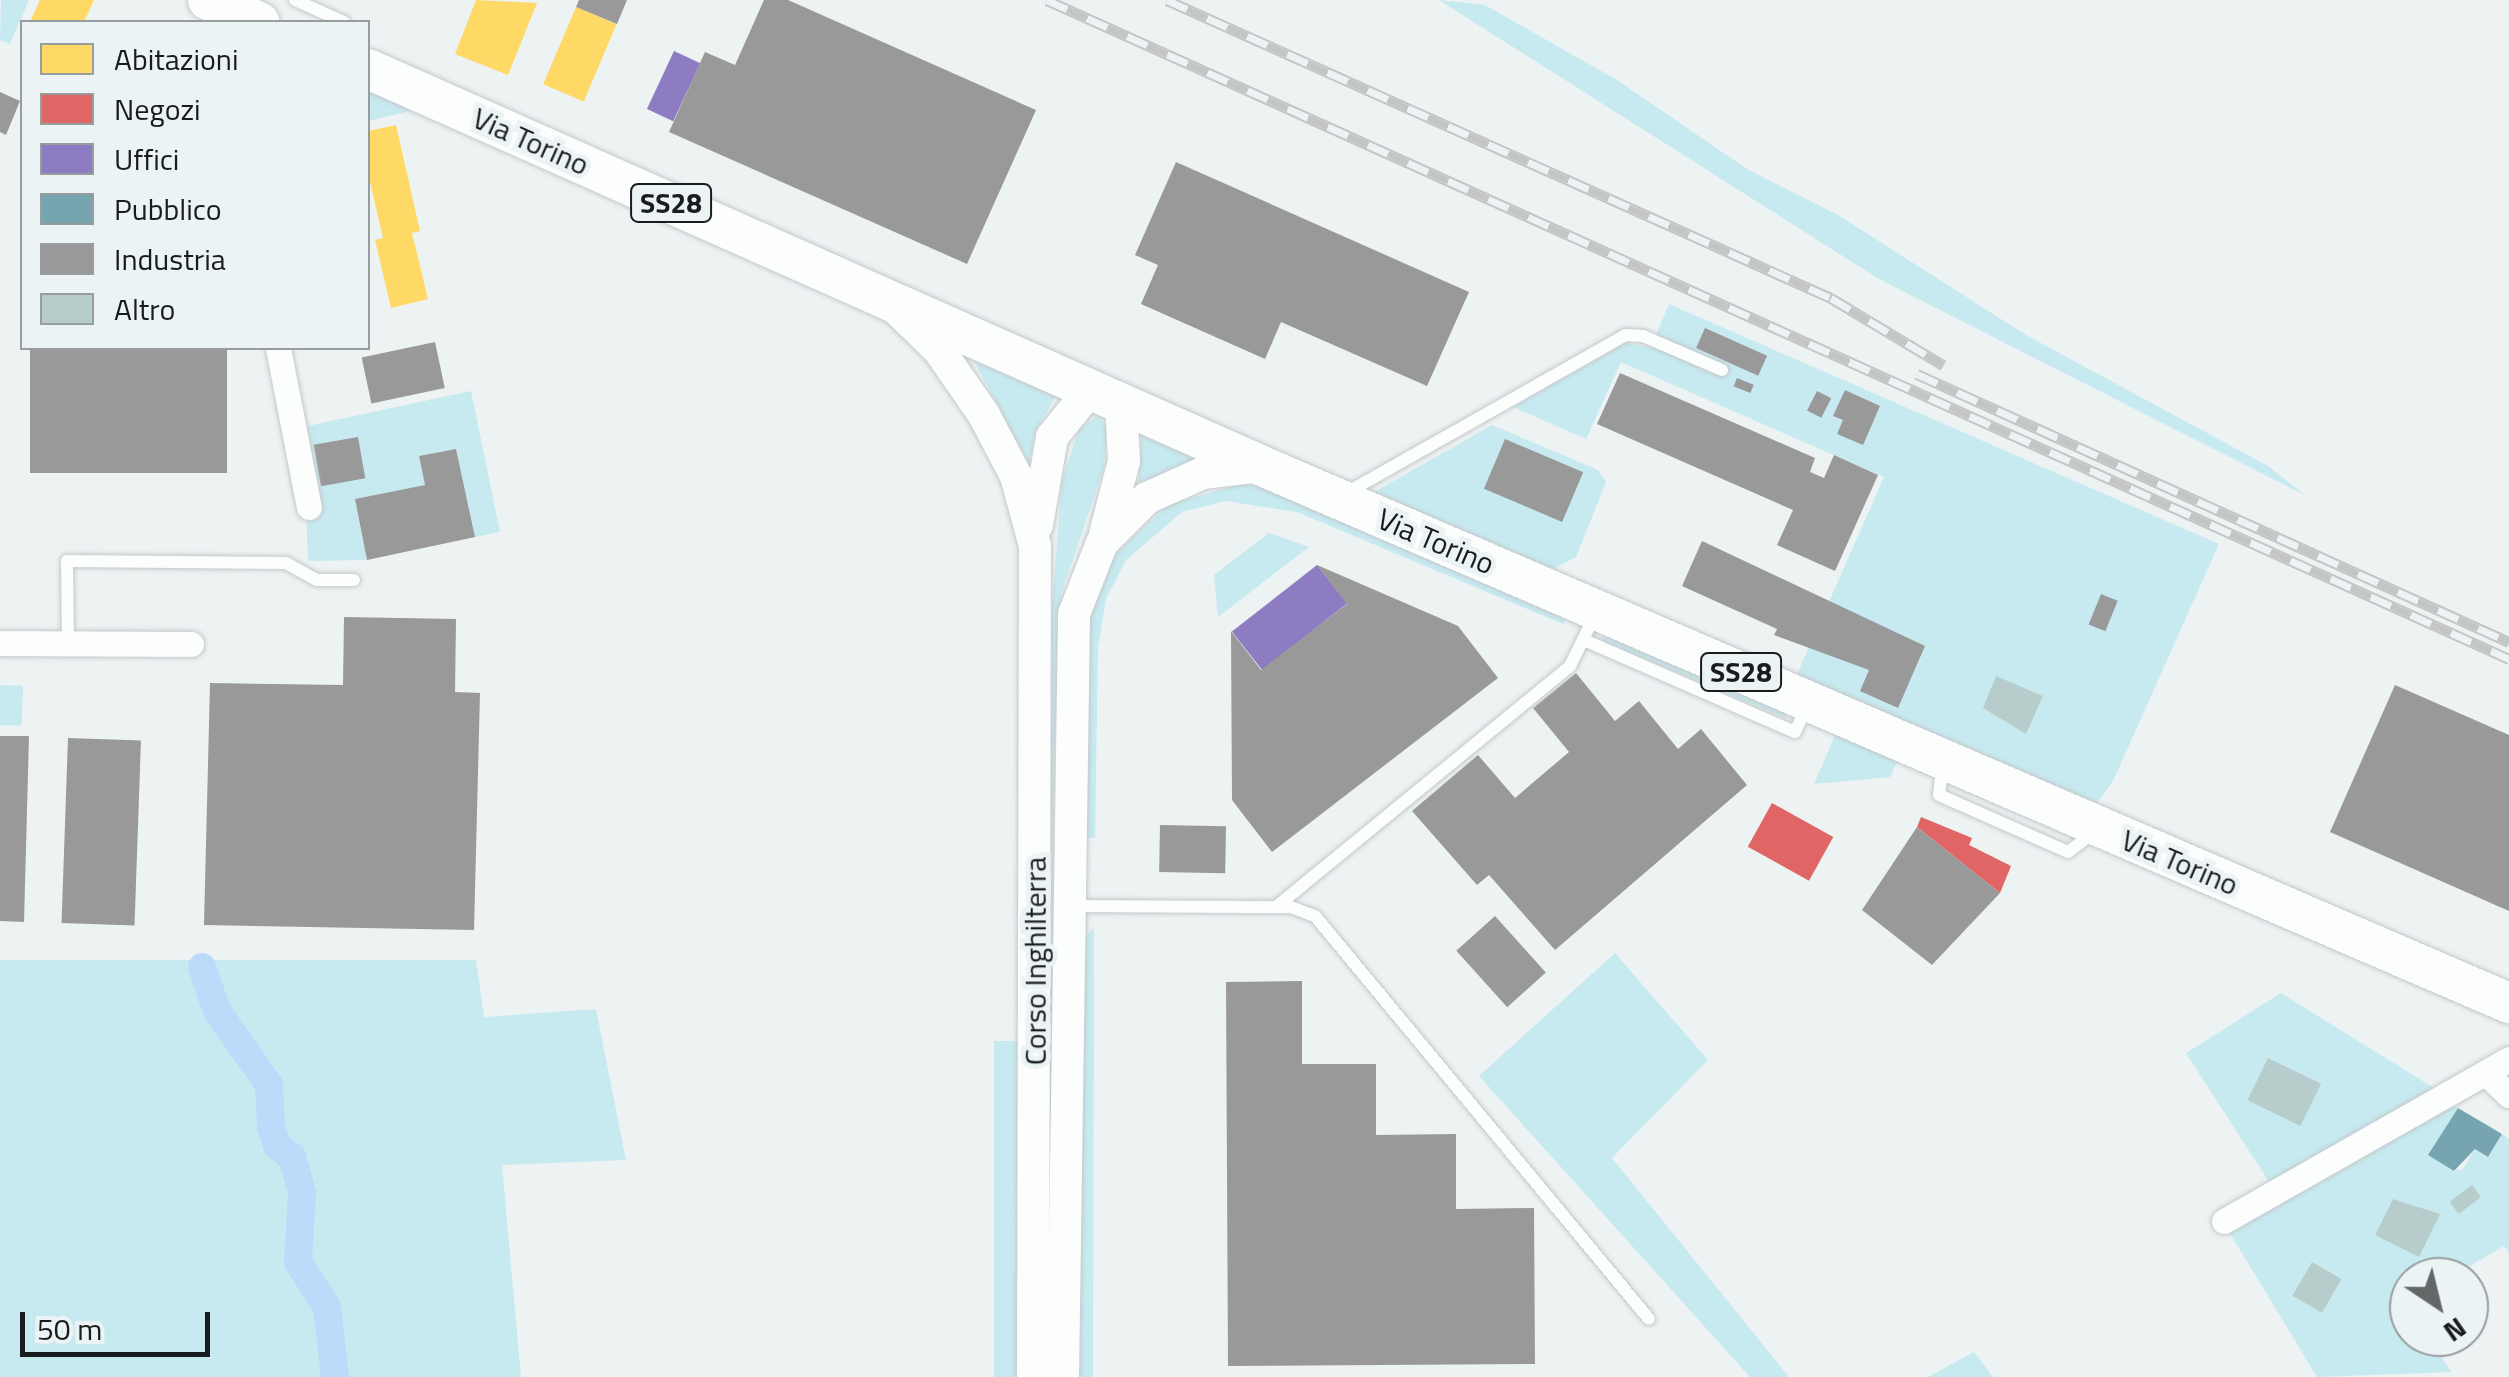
<!DOCTYPE html>
<html>
<head>
<meta charset="utf-8">
<style>
  body { margin:0 }
  #map { position:relative; width:2509px; height:1377px; overflow:hidden; background:#edf2f3; font-family:"Titillium Web",sans-serif }
  div>[style] { position:absolute }
  .green>* { inset:0; background:#c7eaf1; transform-origin:0 0 }
  .homes>* { inset:0; background:#ffd966; transform-origin:0 0 }
  .shops>* { inset:0; background:#e06666; transform-origin:0 0 }
  .offices>* { inset:0; background:#8e7cc3; transform-origin:0 0 }
  .public>* { inset:0; background:#76a5af }
  .industry>* { inset:0; background:#999; transform-origin:0 0 }
  .canal>* { height:28px; margin:-14px; padding:0 14px; transform-origin:14px; border-radius:14px; background:#bcdafa }
  .building>* { inset:0; background:#b7cdcc; transform-origin:0 0 }
  .roads { filter:drop-shadow(0 0 2px #c4c8c9) drop-shadow(0 0 2px #c4c8c9) }
  .service>* { height:12px; margin:-6px; padding:0 6px; transform-origin:6px; border-radius:6px; background:#fcfdfd }
  .minor>* { height:25px; margin:-12.5px; padding:0 12.5px; transform-origin:12.5px; border-radius:12.5px; background:#fcfdfd }
  .tertiary>* { height:32px; margin:-16px; padding:0 16px; transform-origin:16px; border-radius:16px; background:#fcfdfd }
  .primary>* { height:40px; margin:-20px; padding:0 20px; transform-origin:20px; border-radius:20px; background:#fcfdfd }
  .rail>* { height:11px; margin-top:-5.5px; transform-origin:0; background:repeating-linear-gradient(90deg,#ebf3f5 0 22px,#c4c5c5 0 44px); box-sizing:border-box; border-block:2px solid #c4c5c5 }
  span { translate:-50% -50%; white-space:nowrap; text-align:center; line-height:1.15; -webkit-text-stroke:10px #ebf3f5; paint-order:stroke }
  .shield-label span { padding:2px 8px; background:#ebf3f5; border:2px solid; border-radius:8px; -webkit-text-stroke-width:0 }
  .shield-label { font-size:28px; color:#191c1c; font-weight:700 }
  .street-label { font-size:30px; color:#191c1c }
  .legend { position:absolute; left:20px; top:20px; width:350px; height:330px; box-sizing:border-box; background:#ebf3f5; border:2px solid #979d9e; margin:0; padding:12px 18px; list-style:none; font-size:30px; color:#191c1c }
  .legend li { display:flex; align-items:center; gap:20px; height:50px }
  .legend b { width:50px; border:2px solid #979d9e }
  .north { position:absolute; left:2389px; top:1257px; width:100px; height:100px; box-sizing:border-box; background:#ebf3f5; border:2px solid #979d9e; border-radius:50%; rotate:145deg; font-size:28px; font-weight:700; line-height:40px; text-align:center; color:#191c1c }
  .north::after { content:''; display:block; margin:auto; width:35px; height:45px; background:#636767; clip-path:polygon(50% 0,100% 100%,50% 72%,0 100%) }
  .scale { position:absolute; left:20px; top:1312px; width:190px; height:45px; box-sizing:border-box; border:5px solid #191c1c; border-top:0; padding-left:12px; font-size:30px; line-height:35px; white-space:nowrap; color:#191c1c; -webkit-text-stroke:8px #ebf3f5; paint-order:stroke }
</style>
</head>
<body>
<div id="map">
  <div class="green">
    <i style="clip-path:polygon(1px 0,29px 0,10px 44px,0 40px)"></i>
    <i style="clip-path:polygon(1439px 0,1485px 5px,1617px 80px,1747px 169px,1838px 215px,2026px 335px,2268px 466px,2306px 496px,1879px 279px)"></i>
    <i style="clip-path:polygon(368px 89px,415px 110px,368px 121px)"></i>
    <i style="clip-path:polygon(1669px 304px,2219px 544px,2113px 781px,2091px 811px,1794px 681px,1884px 477px,1621px 362px,1586px 439px,1513px 407px,1624px 343px,1651px 347px)"></i>
    <i style="clip-path:polygon(971px 355px,1057px 394px,1036px 430px,1029px 465px)"></i>
    <i style="clip-path:polygon(471px 391px,500px 532px,475px 537px,456px 449px,419px 456px,425px 485px,355px 499px,367px 560px,308px 561px,303px 427px)"></i>
    <i style="clip-path:polygon(1099px 416px,1107px 428px,1104px 468px,1061px 594px,1051px 837px,1050px 632px,1062px 482px,1079px 428px)"></i>
    <i style="clip-path:polygon(1492px 425px,1598px 470px,1606px 482px,1576px 557px,1547px 572px,1369px 495px)"></i>
    <i style="clip-path:polygon(1142px 434px,1201px 460px,1138px 487px)"></i>
    <i style="clip-path:polygon(1241px 484px,1271px 488px,1568px 615px,1563px 624px,1297px 512px,1226px 501px,1182px 512px,1126px 560px,1106px 599px,1098px 648px,1095px 838px,1084px 838px,1089px 622px,1112px 557px,1169px 504px)"></i>
    <i style="clip-path:polygon(1269px 533px,1309px 547px,1218px 617px,1214px 575px)"></i>
    <i style="left:1607px;top:632px;width:197px;height:10px;rotate:23deg"></i>
    <i style="left:0;top:685px;width:23px;height:40px;rotate:2deg"></i>
    <i style="clip-path:polygon(1837px 731px,1899px 758px,1890px 777px,1814px 784px)"></i>
    <i style="clip-path:polygon(1094px 927px,1093px 1377px,1080px 1377px,1083px 939px)"></i>
    <i style="clip-path:polygon(1615px 953px,1708px 1060px,1612px 1158px,1789px 1377px,1750px 1377px,1479px 1076px)"></i>
    <i style="clip-path:polygon(0 960px,476px 960px,484px 1017px,596px 1009px,626px 1160px,502px 1165px,521px 1377px,0 1377px)"></i>
    <i style="clip-path:polygon(2281px 993px,2442px 1093px,2271px 1185px,2186px 1053px)"></i>
    <i style="left:1022px;top:1041px;width:336px;height:28px;rotate:90deg"></i>
    <i style="clip-path:polygon(2452px 1104px,2458px 1108px,2429px 1155px,2454px 1171px,2463px 1169px,2475px 1149px,2488px 1157px,2502px 1134px,2509px 1139px,2509px 1253px,2504px 1246px,2451px 1277px,2409px 1277px,2409px 1337px,2429px 1337px,2451px 1372px,2317px 1377px,2228px 1230px)"></i>
    <i style="clip-path:polygon(1974px 1352px,1993px 1377px,1928px 1377px)"></i>
  </div>
  <div class="homes">
    <i style="clip-path:polygon(40px 0,94px 0,84px 22px,30px 22px)"></i>
    <i style="clip-path:polygon(476px 0,537px 3px,508px 75px,455px 54px)"></i>
    <i style="left:576px;top:7px;width:44px;height:84px;rotate:23deg"></i>
    <i style="clip-path:polygon(396px 125px,420px 231px,412px 233px,428px 299px,391px 308px,375px 240px,383px 238px,368px 173px,368px 131px)"></i>
  </div>
  <div class="shops">
    <i style="left:1772px;top:803px;width:70px;height:50px;rotate:29deg"></i>
    <i style="clip-path:polygon(1921px 817px,1972px 838px,1969px 845px,2011px 866px,2000px 893px,1917px 827px)"></i>
  </div>
  <div class="offices">
    <i style="left:674px;top:51px;width:29px;height:64px;rotate:25deg"></i>
    <i style="left:1317px;top:565px;width:49px;height:108px;rotate:52deg"></i>
  </div>
  <div class="public">
    <i style="clip-path:polygon(2458px 1108px,2502px 1134px,2488px 1157px,2475px 1149px,2454px 1171px,2428px 1155px)"></i>
  </div>
  <div class="industry">
    <i style="clip-path:polygon(579px 0,627px 0,617px 24px,576px 7px)"></i>
    <i style="clip-path:polygon(764px 0,788px 0,1036px 110px,967px 264px,669px 132px,705px 52px,735px 65px)"></i>
    <i style="clip-path:polygon(0 92px,20px 101px,6px 135px,0 132px)"></i>
    <i style="clip-path:polygon(1176px 162px,1469px 292px,1427px 386px,1281px 322px,1265px 359px,1141px 304px,1158px 265px,1135px 255px)"></i>
    <i style="left:1705px;top:328px;width:68px;height:22px;rotate:24deg"></i>
    <i style="left:435px;top:342px;width:47px;height:75px;rotate:78deg"></i>
    <i style="left:30px;top:348px;width:197px;height:125px"></i>
    <i style="clip-path:polygon(1620px 373px,1815px 458px,1810px 472px,1824px 478px,1834px 455px,1878px 475px,1835px 571px,1777px 545px,1793px 510px,1597px 424px)"></i>
    <i style="left:1737px;top:378px;width:18px;height:9px;rotate:22deg"></i>
    <i style="clip-path:polygon(1845px 390px,1880px 406px,1863px 445px,1837px 434px,1843px 420px,1833px 416px)"></i>
    <i style="left:1817px;top:391px;width:16px;height:22px;rotate:27deg"></i>
    <i style="left:358px;top:437px;width:42px;height:45px;rotate:80deg"></i>
    <i style="left:1505px;top:439px;width:85px;height:54px;rotate:23deg"></i>
    <i style="clip-path:polygon(456px 449px,475px 537px,367px 560px,355px 499px,425px 485px,419px 456px)"></i>
    <i style="clip-path:polygon(1702px 541px,1925px 646px,1898px 708px,1860px 691px,1869px 670px,1774px 635px,1777px 629px,1682px 586px)"></i>
    <i style="clip-path:polygon(1317px 565px,1458px 626px,1498px 678px,1272px 852px,1232px 800px,1231px 631px,1261px 670px,1347px 604px)"></i>
    <i style="left:2101px;top:594px;width:18px;height:33px;rotate:22deg"></i>
    <i style="clip-path:polygon(344px 617px,456px 619px,455px 692px,480px 693px,474px 930px,204px 925px,210px 683px,343px 685px)"></i>
    <i style="clip-path:polygon(1576px 673px,1615px 721px,1639px 701px,1678px 749px,1701px 729px,1747px 785px,1555px 950px,1489px 875px,1477px 885px,1412px 811px,1478px 755px,1515px 798px,1569px 752px,1533px 708px)"></i>
    <i style="clip-path:polygon(2395px 685px,2509px 735px,2509px 911px,2330px 832px)"></i>
    <i style="clip-path:polygon(0 736px,29px 736px,24px 922px,0 921px)"></i>
    <i style="left:68px;top:738px;width:73px;height:185px;rotate:2deg"></i>
    <i style="left:1160px;top:825px;width:66px;height:47px;rotate:1deg"></i>
    <i style="clip-path:polygon(1917px 827px,2000px 893px,1932px 965px,1862px 910px)"></i>
    <i style="left:1495px;top:916px;width:76px;height:52px;rotate:48deg"></i>
    <i style="clip-path:polygon(1302px 981px,1302px 1064px,1376px 1064px,1376px 1135px,1456px 1134px,1456px 1209px,1534px 1208px,1535px 1364px,1228px 1366px,1226px 982px)"></i>
  </div>
  <div class="canal">
    <i style="left:202px;top:967px;width:46px;rotate:71.2deg"></i>
    <i style="left:217px;top:1011px;width:90px;rotate:54.9deg"></i>
    <i style="left:269px;top:1085px;width:42px;rotate:87.3deg"></i>
    <i style="left:271px;top:1127px;width:20px;rotate:72deg"></i>
    <i style="left:277px;top:1146px;width:19px;rotate:36deg"></i>
    <i style="left:292px;top:1157px;width:37px;rotate:74deg"></i>
    <i style="left:302px;top:1193px;width:69px;rotate:93.3deg"></i>
    <i style="left:298px;top:1262px;width:54px;rotate:57.2deg"></i>
    <i style="left:327px;top:1307px;width:70px;rotate:83.5deg"></i>
  </div>
  <div class="building">
    <i style="clip-path:polygon(1996px 676px,2043px 696px,2026px 734px,1983px 708px)"></i>
    <i style="left:2268px;top:1058px;width:59px;height:47px;rotate:26deg"></i>
    <i style="left:2472px;top:1185px;width:15px;height:28px;rotate:53deg"></i>
    <i style="clip-path:polygon(2393px 1199px,2440px 1214px,2419px 1257px,2375px 1235px)"></i>
    <i style="left:2312px;top:1262px;width:34px;height:39px;rotate:30deg"></i>
  </div>
  <div class="roads">
    <div class="service">
      <i style="left:295px;top:0;width:54px;rotate:24.2deg"></i>
      <i style="left:1348px;top:492px;width:318px;rotate:-29.5deg"></i>
      <i style="left:1625px;top:335px;width:18px;rotate:3deg"></i>
      <i style="left:1643px;top:336px;width:86px;rotate:23.3deg"></i>
      <i style="left:1584px;top:640px;width:230px;rotate:23.6deg"></i>
      <i style="left:1795px;top:732px;width:26px;rotate:-65deg"></i>
      <i style="left:68px;top:643px;width:82px;rotate:-90.7deg"></i>
      <i style="left:67px;top:561px;width:219px;rotate:0.5deg"></i>
      <i style="left:286px;top:563px;width:35px;rotate:29deg"></i>
      <i style="left:317px;top:580px;width:37px"></i>
      <i style="left:1942px;top:767px;width:28px;rotate:96deg"></i>
      <i style="left:1939px;top:795px;width:141px;rotate:23.8deg"></i>
      <i style="left:2068px;top:852px;width:35px;rotate:-37deg"></i>
      <i style="left:1073px;top:906px;width:218px;rotate:0.3deg"></i>
      <i style="left:1291px;top:907px;width:26px;rotate:21deg"></i>
      <i style="left:1315px;top:916px;width:523px;rotate:50.35deg"></i>
      <i style="left:1277px;top:906px;width:379px;rotate:-39.3deg"></i>
      <i style="left:1570px;top:666px;width:59px;rotate:-63.9deg"></i>
    </div>
    <div class="minor">
      <i style="left:278px;top:348px;width:162px;rotate:79deg"></i>
      <i style="left:0;top:643px;width:191px;rotate:0.3deg"></i>
      <i style="left:2488px;top:1075px;width:29px;rotate:44deg"></i>
      <i style="left:2224px;top:1221px;width:328px;rotate:-29.6deg"></i>
    </div>
    <div class="tertiary">
      <i style="left:899px;top:311px;width:56px;rotate:44.3deg"></i>
      <i style="left:939px;top:350px;width:79px;rotate:55.3deg"></i>
      <i style="left:984px;top:415px;width:69px;rotate:62.3deg"></i>
      <i style="left:1016px;top:476px;width:73px;rotate:74.8deg"></i>
      <i style="left:1035px;top:546px;width:831px;rotate:90.14deg"></i>
      <i style="left:1037px;top:525px;width:89px;rotate:-80.3deg"></i>
      <i style="left:1052px;top:437px;width:60px;rotate:-51deg"></i>
      <i style="left:1105px;top:534px;width:75px;rotate:-75.4deg"></i>
      <i style="left:1124px;top:461px;width:57px;rotate:-93deg"></i>
      <i style="left:1063px;top:1377px;width:763px;rotate:-89.17deg"></i>
      <i style="left:1074px;top:614px;width:76px;rotate:-68.5deg"></i>
      <i style="left:1102px;top:543px;width:64px;rotate:-45deg"></i>
      <i style="left:1147px;top:498px;width:61px;rotate:-24.1deg"></i>
      <i style="left:1203px;top:473px;width:59px;rotate:-6.8deg"></i>
    </div>
    <div class="primary">
      <i style="left:208px;top:0;width:56px;rotate:23.3deg"></i>
      <i style="left:368px;top:69px;width:978px;rotate:23.94deg"></i>
      <i style="left:1262px;top:466px;width:1358px;rotate:23.3deg"></i>
    </div>
  </div>
  <div class="rail">
    <i style="left:1047px;top:0;width:1604px;rotate:24.26deg"></i>
    <i style="left:1167px;top:0;width:728px;rotate:24.17deg"></i>
    <i style="left:1831px;top:298px;width:131px;rotate:30.9deg"></i>
    <i style="left:1917px;top:374px;width:650px;rotate:24.36deg"></i>
  </div>
  <div class="shield-label">
    <span style="left:671px;top:203px">SS28</span>
    <span style="left:1741px;top:672px">SS28</span>
  </div>
  <div class="street-label">
    <span style="left:531px;top:141px;rotate:24deg">Via Torino</span>
    <span style="left:1436px;top:541px;rotate:23deg">Via Torino</span>
    <span style="left:2180px;top:862px;rotate:23deg">Via Torino</span>
    <span style="left:1035px;top:961px;rotate:-90deg">Corso Inghilterra</span>
  </div>
  <ul class="legend">
  <li><b style="height:28px;background:#ffd966"></b>Abitazioni</li>
  <li><b style="height:28px;background:#e06666"></b>Negozi</li>
  <li><b style="height:28px;background:#8e7cc3"></b>Uffici</li>
  <li><b style="height:28px;background:#76a5af"></b>Pubblico</li>
  <li><b style="height:28px;background:#999"></b>Industria</li>
  <li><b style="height:28px;background:#b7cdcc"></b>Altro</li>
  </ul>
  <div class="north">N</div>
  <div class="scale">50 m</div>
</div>
</body>
</html>
